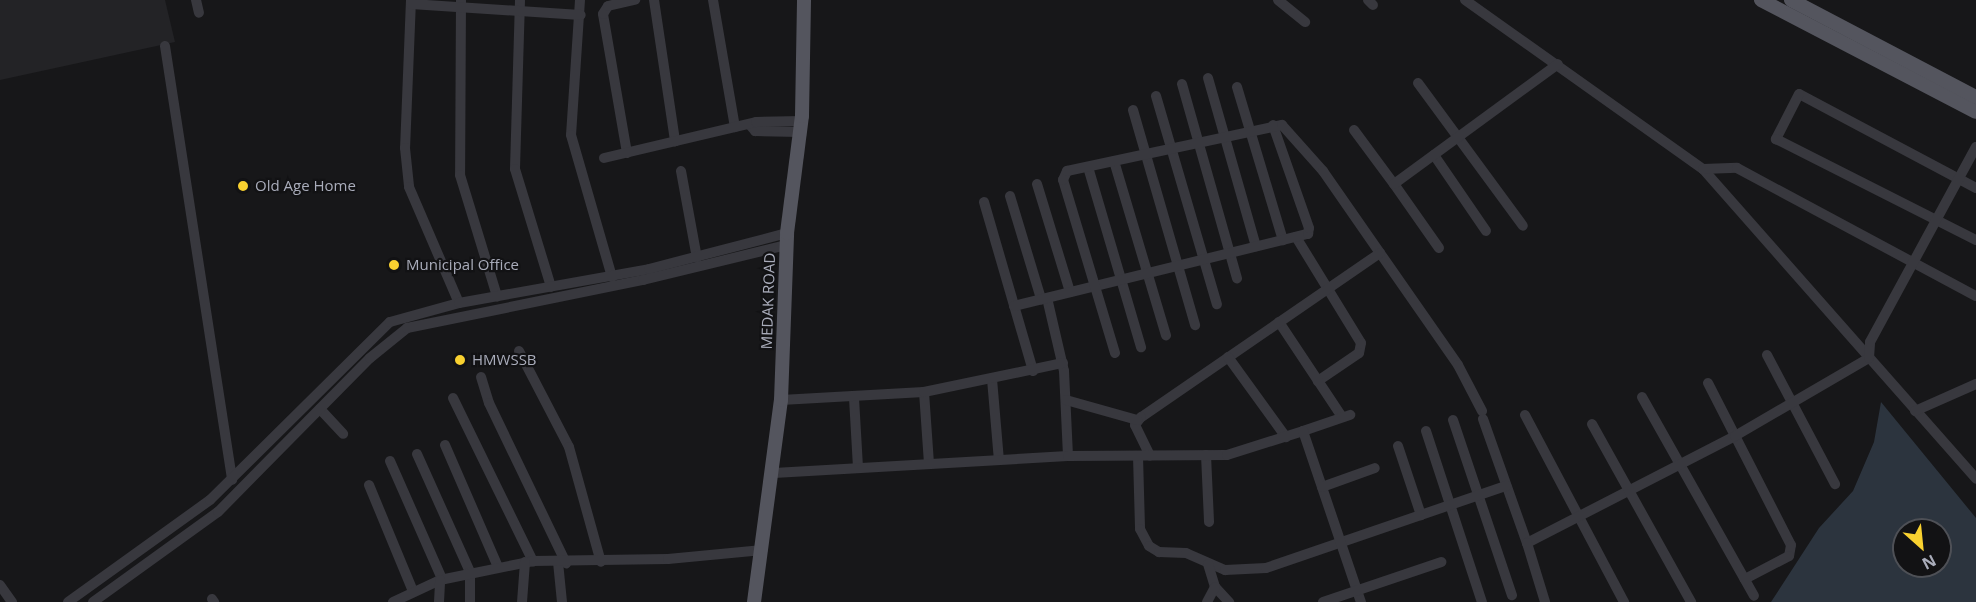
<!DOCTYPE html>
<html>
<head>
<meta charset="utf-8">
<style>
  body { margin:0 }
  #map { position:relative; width:1976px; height:602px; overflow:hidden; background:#171719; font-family:"Open Sans",sans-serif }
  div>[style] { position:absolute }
  .built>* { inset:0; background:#232326 }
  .water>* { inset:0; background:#2c343e }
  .minor>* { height:10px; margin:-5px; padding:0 5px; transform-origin:5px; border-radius:5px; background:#38383e }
  .major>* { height:14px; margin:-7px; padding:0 7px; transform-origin:7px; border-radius:7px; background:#54555e }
  .dots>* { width:16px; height:16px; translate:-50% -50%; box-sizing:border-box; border:3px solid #121214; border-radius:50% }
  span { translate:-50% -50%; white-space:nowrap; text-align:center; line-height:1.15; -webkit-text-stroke:4.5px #121214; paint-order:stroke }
  .poi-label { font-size:15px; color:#a9acba }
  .left { translate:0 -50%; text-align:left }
  .street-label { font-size:15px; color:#a9acba }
  .north { position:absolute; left:1892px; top:518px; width:60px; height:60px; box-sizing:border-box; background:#121214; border:2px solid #4e5056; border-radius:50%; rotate:153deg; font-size:16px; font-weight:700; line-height:24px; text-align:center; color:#a9acba }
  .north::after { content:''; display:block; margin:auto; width:21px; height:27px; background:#f9d130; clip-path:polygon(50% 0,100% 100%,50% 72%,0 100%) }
</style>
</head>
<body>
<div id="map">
  <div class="built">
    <i style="clip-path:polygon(0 0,165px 0,175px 42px,0 80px)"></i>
  </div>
  <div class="water">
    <i style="clip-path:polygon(evenodd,1881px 402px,1976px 518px,1976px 602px,1771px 602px,1819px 528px,1853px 491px,1874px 442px,1881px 402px,1904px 530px,1940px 530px,1940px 566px,1904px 566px,1904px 530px)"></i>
  </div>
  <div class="minor">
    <i style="left:196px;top:0;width:13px;rotate:77deg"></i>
    <i style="left:411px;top:0;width:148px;rotate:92.3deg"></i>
    <i style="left:405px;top:148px;width:39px;rotate:84deg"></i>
    <i style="left:409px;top:187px;width:126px;rotate:66.7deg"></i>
    <i style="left:461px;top:0;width:175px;rotate:90.3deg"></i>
    <i style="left:460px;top:175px;width:127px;rotate:73deg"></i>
    <i style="left:520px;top:0;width:169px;rotate:91.7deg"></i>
    <i style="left:515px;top:169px;width:123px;rotate:73deg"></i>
    <i style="left:580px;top:0;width:135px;rotate:93.8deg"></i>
    <i style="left:571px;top:135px;width:148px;rotate:73.9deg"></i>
    <i style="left:654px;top:0;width:143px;rotate:81.5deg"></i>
    <i style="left:713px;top:0;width:129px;rotate:80.2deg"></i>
    <i style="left:1278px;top:0;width:35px;rotate:39deg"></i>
    <i style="left:1368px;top:0;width:7px;rotate:45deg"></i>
    <i style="left:1465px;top:0;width:292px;rotate:35.4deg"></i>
    <i style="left:1703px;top:169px;width:413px;rotate:48.6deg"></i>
    <i style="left:411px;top:4px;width:170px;rotate:3.7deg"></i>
    <i style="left:165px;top:46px;width:439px;rotate:81.2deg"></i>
    <i style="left:1208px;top:78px;width:175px;rotate:74.1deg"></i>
    <i style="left:1418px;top:83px;width:177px;rotate:53.7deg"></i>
    <i style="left:1182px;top:84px;width:202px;rotate:74.2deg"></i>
    <i style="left:1237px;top:87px;width:160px;rotate:73.3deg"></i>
    <i style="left:1156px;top:96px;width:217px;rotate:73.7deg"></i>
    <i style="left:1133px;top:110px;width:224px;rotate:73.9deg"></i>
    <i style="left:750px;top:125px;width:8px;rotate:50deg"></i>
    <i style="left:755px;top:131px;width:45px;rotate:1.3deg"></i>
    <i style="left:1354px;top:130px;width:67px;rotate:53.5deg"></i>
    <i style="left:627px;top:153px;width:141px;rotate:-99.8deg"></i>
    <i style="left:603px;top:14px;width:9px;rotate:-58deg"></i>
    <i style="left:608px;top:6px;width:28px;rotate:-13deg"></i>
    <i style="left:1434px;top:155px;width:92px;rotate:55.6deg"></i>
    <i style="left:604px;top:158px;width:156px;rotate:-13.3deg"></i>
    <i style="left:756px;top:122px;width:46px;rotate:-1.2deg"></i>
    <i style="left:1114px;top:161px;width:182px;rotate:73.4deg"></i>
    <i style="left:1088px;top:167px;width:188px;rotate:73.6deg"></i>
    <i style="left:1703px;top:169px;width:34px;rotate:-2deg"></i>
    <i style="left:1737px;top:168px;width:271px;rotate:28.2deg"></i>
    <i style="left:681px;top:171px;width:88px;rotate:79.6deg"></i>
    <i style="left:1037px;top:184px;width:113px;rotate:73deg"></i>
    <i style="left:1976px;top:188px;width:200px;rotate:-152deg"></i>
    <i style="left:1799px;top:94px;width:51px;rotate:117.1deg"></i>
    <i style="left:1776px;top:139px;width:224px;rotate:26.8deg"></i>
    <i style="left:1010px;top:196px;width:108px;rotate:73.2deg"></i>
    <i style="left:984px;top:202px;width:176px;rotate:73.8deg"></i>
    <i style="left:1296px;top:237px;width:124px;rotate:58.5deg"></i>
    <i style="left:1361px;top:343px;width:10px;rotate:101deg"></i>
    <i style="left:1359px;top:353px;width:50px;rotate:145.7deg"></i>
    <i style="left:1439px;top:248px;width:78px;rotate:-125.1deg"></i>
    <i style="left:1394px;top:184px;width:203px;rotate:-36.2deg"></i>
    <i style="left:1380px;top:253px;width:136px;rotate:55.1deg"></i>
    <i style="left:1458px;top:365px;width:52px;rotate:62.4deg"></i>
    <i style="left:1047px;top:298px;width:75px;rotate:76.9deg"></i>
    <i style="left:1064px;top:371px;width:85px;rotate:87.3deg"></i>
    <i style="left:1014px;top:306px;width:303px;rotate:-13.8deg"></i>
    <i style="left:1308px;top:234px;width:6px;rotate:-81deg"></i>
    <i style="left:1309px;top:228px;width:109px;rotate:-109.3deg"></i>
    <i style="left:1279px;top:322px;width:114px;rotate:56.4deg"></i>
    <i style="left:519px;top:351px;width:108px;rotate:62.5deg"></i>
    <i style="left:569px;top:447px;width:119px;rotate:74.5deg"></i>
    <i style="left:1115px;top:353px;width:181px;rotate:-106.7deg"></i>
    <i style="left:1063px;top:180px;width:10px;rotate:-66deg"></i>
    <i style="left:1067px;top:171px;width:220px;rotate:-12.1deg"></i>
    <i style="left:1282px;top:125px;width:62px;rotate:48.3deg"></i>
    <i style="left:1323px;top:171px;width:100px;rotate:55.2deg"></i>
    <i style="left:1380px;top:253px;width:290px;rotate:145.5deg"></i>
    <i style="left:1141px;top:417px;width:10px;rotate:127deg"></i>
    <i style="left:1135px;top:425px;width:34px;rotate:64deg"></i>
    <i style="left:1767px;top:355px;width:146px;rotate:62.2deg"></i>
    <i style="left:1228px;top:357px;width:99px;rotate:54.1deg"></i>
    <i style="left:481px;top:377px;width:27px;rotate:73deg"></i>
    <i style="left:489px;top:403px;width:178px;rotate:64.3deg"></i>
    <i style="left:992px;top:379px;width:81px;rotate:85.1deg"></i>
    <i style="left:1708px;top:383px;width:182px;rotate:62.9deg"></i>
    <i style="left:1791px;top:545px;width:11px;rotate:100deg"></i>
    <i style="left:1789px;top:556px;width:50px;rotate:152.4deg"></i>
    <i style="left:924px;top:392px;width:72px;rotate:86deg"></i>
    <i style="left:1642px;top:397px;width:228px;rotate:60.6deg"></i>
    <i style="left:453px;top:398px;width:182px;rotate:63.9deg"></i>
    <i style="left:854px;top:398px;width:70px;rotate:86.7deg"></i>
    <i style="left:781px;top:400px;width:143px;rotate:-3.2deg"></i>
    <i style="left:924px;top:392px;width:142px;rotate:-11.8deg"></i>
    <i style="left:1066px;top:400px;width:74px;rotate:15.7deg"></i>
    <i style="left:320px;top:409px;width:34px;rotate:47deg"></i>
    <i style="left:1915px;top:411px;width:67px;rotate:-23.9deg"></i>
    <i style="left:1525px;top:415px;width:212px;rotate:62.1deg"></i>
    <i style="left:1483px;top:419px;width:132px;rotate:70.5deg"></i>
    <i style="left:1527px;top:543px;width:234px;rotate:-27.2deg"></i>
    <i style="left:1735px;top:436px;width:155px;rotate:-30.2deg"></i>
    <i style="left:1869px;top:358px;width:16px;rotate:-86deg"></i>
    <i style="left:1870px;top:342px;width:222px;rotate:-61.5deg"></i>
    <i style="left:1453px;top:420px;width:185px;rotate:71.4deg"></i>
    <i style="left:1592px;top:424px;width:204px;rotate:60.9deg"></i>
    <i style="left:1303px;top:431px;width:50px;rotate:-18.8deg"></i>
    <i style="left:1426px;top:431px;width:180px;rotate:71.9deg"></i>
    <i style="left:445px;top:445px;width:133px;rotate:66.5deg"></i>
    <i style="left:1398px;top:446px;width:73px;rotate:71.6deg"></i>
    <i style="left:417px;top:454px;width:129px;rotate:65.8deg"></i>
    <i style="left:470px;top:572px;width:30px;rotate:90deg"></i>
    <i style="left:1206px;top:455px;width:67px;rotate:87.4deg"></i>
    <i style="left:1138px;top:456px;width:73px;rotate:88.4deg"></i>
    <i style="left:1140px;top:529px;width:19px;rotate:62deg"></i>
    <i style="left:1149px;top:546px;width:12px;rotate:31deg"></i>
    <i style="left:1159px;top:552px;width:27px;rotate:2deg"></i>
    <i style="left:1186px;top:553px;width:43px;rotate:23.6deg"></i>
    <i style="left:1225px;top:570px;width:41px;rotate:-2.8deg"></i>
    <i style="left:1266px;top:568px;width:254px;rotate:-18.9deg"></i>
    <i style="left:390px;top:461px;width:129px;rotate:66.2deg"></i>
    <i style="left:774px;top:473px;width:294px;rotate:-3.3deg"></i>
    <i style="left:1068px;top:456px;width:159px;rotate:-0.4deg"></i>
    <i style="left:1227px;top:455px;width:80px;rotate:-17.5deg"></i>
    <i style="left:1303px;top:431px;width:181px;rotate:71.3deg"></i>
    <i style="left:369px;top:485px;width:115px;rotate:67.5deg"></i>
    <i style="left:1322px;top:487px;width:56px;rotate:-19.7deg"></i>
    <i style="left:1527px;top:543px;width:62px;rotate:73deg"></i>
    <i style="left:558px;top:562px;width:40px;rotate:84.3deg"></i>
    <i style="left:1208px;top:564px;width:24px;rotate:73deg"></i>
    <i style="left:1215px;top:587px;width:21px;rotate:47deg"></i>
    <i style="left:0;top:585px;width:21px;rotate:55deg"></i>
    <i style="left:212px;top:599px;width:4px;rotate:56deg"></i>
    <i style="left:68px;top:602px;width:175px;rotate:-35.7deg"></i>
    <i style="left:210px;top:500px;width:253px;rotate:-44.7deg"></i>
    <i style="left:390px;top:322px;width:72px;rotate:-15.4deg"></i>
    <i style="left:459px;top:303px;width:193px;rotate:-10.1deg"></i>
    <i style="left:649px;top:269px;width:143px;rotate:-14.6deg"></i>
    <i style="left:93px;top:602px;width:154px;rotate:-35.8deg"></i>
    <i style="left:218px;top:512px;width:216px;rotate:-45.4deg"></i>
    <i style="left:370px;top:358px;width:48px;rotate:-39deg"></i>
    <i style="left:407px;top:328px;width:241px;rotate:-11.5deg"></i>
    <i style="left:643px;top:280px;width:148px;rotate:-13.7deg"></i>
    <i style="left:393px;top:602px;width:52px;rotate:-25.1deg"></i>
    <i style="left:440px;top:580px;width:95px;rotate:-11.5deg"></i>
    <i style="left:533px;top:561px;width:135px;rotate:-0.8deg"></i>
    <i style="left:668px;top:559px;width:95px;rotate:-5.4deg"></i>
    <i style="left:439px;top:602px;width:22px;rotate:-87deg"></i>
    <i style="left:522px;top:602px;width:40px;rotate:-85.7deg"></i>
    <i style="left:1207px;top:602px;width:17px;rotate:-62deg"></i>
    <i style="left:1323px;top:602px;width:125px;rotate:-18.7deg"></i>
  </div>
  <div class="major">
    <i style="left:1761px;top:0;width:242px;rotate:27.5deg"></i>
    <i style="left:1791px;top:0;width:209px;rotate:27.7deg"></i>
    <i style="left:754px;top:602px;width:204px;rotate:-82.4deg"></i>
    <i style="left:781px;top:400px;width:167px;rotate:-87.9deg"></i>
    <i style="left:787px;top:233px;width:118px;rotate:-82.7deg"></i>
    <i style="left:802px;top:116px;width:116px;rotate:-89deg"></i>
  </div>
  <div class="dots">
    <i style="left:243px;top:186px;background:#f9d130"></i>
    <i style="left:394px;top:265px;background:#f9d130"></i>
    <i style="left:460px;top:360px;background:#f9d130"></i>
  </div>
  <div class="poi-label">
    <span class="left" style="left:255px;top:186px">Old Age Home</span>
    <span class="left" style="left:406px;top:265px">Municipal Office</span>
    <span class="left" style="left:472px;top:360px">HMWSSB</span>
  </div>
  <div class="street-label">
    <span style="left:768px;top:301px;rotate:-88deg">MEDAK ROAD</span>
  </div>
  <div class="north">N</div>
</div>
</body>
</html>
